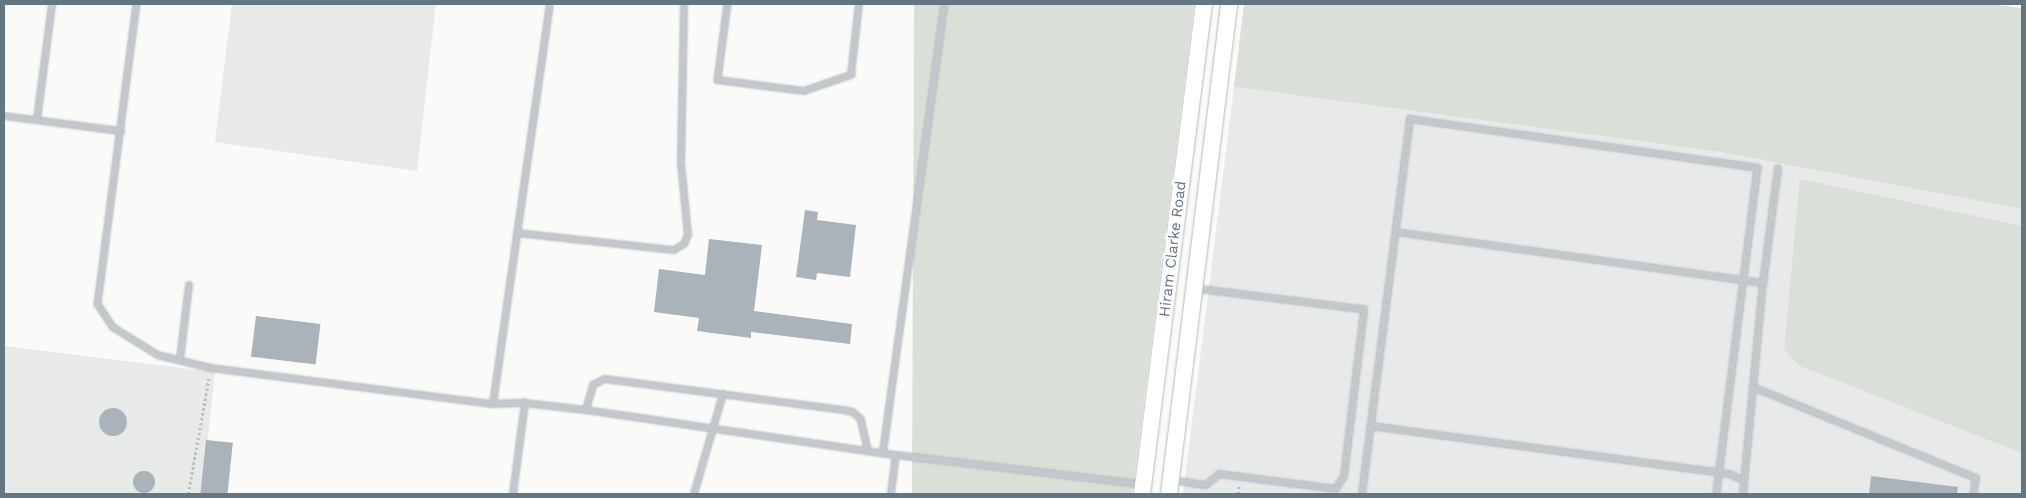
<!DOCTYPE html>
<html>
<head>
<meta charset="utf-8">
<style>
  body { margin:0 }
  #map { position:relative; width:2026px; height:498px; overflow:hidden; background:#fafaf8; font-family:"Work Sans",sans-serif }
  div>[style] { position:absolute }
  .built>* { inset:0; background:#e8e9e9 }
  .green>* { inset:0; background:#dadfd7 }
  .building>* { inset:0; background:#aab3b9; transform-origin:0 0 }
  .round { border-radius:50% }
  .path>* { height:2.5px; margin-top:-1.25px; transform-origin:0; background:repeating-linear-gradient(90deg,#bbbfc2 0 2.5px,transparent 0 5px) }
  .roads { filter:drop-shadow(0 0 1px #b3babf) drop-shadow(0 0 1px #b3babf) }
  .service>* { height:5.5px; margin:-2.75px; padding:0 2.75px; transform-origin:2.75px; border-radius:2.75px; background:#c3c8cc }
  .secondary>* { height:16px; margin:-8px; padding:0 8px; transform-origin:8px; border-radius:8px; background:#fff }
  span { translate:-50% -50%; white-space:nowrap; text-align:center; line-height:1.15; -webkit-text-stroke:5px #fff; paint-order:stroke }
  .street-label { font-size:15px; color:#657683 }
  .frame { position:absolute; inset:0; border:5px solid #657683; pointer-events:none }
</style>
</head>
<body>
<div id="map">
  <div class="built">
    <i style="clip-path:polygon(232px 4px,436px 4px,417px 171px,215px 142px)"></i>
    <i style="clip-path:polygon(1234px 87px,1720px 152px,2022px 209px,2022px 494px,1183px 494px)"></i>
    <i style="clip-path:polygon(4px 346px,215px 372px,202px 494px,4px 494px)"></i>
  </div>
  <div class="green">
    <i style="clip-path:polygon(914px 4px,1194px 4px,1132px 494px,912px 494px)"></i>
    <i style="clip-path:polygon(1244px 4px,1988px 4px,2022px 8px,2022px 209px,1720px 152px,1234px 87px)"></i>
    <i style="clip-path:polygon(1800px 179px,2022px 226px,2022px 453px,1800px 366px,1784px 349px)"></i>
  </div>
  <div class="building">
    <i style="clip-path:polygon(805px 210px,818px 212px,817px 220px,856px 225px,850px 277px,817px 273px,816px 280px,796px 277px)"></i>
    <i style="clip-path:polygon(709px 239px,762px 245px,754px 311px,852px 324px,850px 344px,751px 332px,751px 338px,697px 331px,699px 318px,654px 312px,659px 269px,705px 275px)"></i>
    <i style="left:256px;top:316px;width:65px;height:41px;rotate:7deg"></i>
    <i class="round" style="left:99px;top:408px;width:28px;height:28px"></i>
    <i style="left:206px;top:440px;width:27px;height:53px;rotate:6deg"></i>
    <i class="round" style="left:133px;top:471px;width:22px;height:22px"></i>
    <i style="clip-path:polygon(1871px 476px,1958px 487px,1957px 494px,1869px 494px)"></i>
  </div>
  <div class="path">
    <i style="left:188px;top:494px;width:119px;rotate:-79.8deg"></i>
    <i style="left:1238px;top:494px;width:8px;rotate:-83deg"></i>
  </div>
  <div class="roads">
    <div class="service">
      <i style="left:137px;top:4px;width:303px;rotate:97.4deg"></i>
      <i style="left:98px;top:304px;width:27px;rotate:57deg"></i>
      <i style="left:113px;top:327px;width:53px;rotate:31.9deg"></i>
      <i style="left:158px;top:355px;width:55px;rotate:13.8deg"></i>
      <i style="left:211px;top:368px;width:284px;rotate:7.3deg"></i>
      <i style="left:493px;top:404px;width:32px;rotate:-2deg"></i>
      <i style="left:525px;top:403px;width:61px;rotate:6.5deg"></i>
      <i style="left:586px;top:410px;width:313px;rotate:8.3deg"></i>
      <i style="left:896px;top:455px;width:247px;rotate:6.8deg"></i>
      <i style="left:728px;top:4px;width:77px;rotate:97.5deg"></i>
      <i style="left:718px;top:80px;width:87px;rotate:7.3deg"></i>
      <i style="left:804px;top:91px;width:50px;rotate:-18.8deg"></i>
      <i style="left:851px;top:75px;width:71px;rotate:-83.6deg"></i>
      <i style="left:4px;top:116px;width:118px;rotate:7.3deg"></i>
      <i style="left:37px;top:120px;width:117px;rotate:-82.6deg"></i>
      <i style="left:1396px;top:232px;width:371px;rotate:7.9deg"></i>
      <i style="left:517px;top:233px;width:158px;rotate:6.2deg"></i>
      <i style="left:674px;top:250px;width:12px;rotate:-31deg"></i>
      <i style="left:684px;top:244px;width:10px;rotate:-66deg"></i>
      <i style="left:688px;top:235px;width:71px;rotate:-95.6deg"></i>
      <i style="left:681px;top:164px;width:160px;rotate:-88.9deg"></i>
      <i style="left:180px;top:359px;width:74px;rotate:-83deg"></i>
      <i style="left:1753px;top:387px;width:241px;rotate:22.2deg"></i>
      <i style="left:1976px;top:478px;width:16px;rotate:97deg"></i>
      <i style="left:493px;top:404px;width:404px;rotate:-81.9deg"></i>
      <i style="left:586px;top:410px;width:26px;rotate:-74deg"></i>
      <i style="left:593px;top:385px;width:13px;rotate:-27deg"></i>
      <i style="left:605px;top:379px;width:241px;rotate:7.4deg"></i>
      <i style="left:844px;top:410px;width:9px;rotate:13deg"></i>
      <i style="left:853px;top:412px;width:11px;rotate:41deg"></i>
      <i style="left:861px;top:419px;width:32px;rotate:77deg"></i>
      <i style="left:1371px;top:426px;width:362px;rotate:7.6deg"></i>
      <i style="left:1730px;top:474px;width:14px;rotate:25deg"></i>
      <i style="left:883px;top:452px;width:452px;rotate:-82.2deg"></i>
      <i style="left:1173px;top:480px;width:33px;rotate:9deg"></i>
      <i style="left:1206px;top:485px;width:17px;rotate:-40deg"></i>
      <i style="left:1219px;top:474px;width:118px;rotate:7.3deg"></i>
      <i style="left:1336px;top:489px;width:15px;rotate:-58deg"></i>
      <i style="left:1344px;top:476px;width:167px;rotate:-83.1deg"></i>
      <i style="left:1364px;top:310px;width:170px;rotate:-172.9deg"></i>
      <i style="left:513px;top:494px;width:92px;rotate:-82.5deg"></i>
      <i style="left:694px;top:494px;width:104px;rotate:-73.8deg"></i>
      <i style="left:891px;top:494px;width:39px;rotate:-83deg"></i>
      <i style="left:1362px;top:494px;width:378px;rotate:-82.7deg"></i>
      <i style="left:1410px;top:119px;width:351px;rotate:8deg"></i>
      <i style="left:1758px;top:168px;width:329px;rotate:97.2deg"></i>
      <i style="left:1743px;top:494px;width:212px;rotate:-84.6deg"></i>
      <i style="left:1763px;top:283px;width:115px;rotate:-82.5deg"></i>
    </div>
    <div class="secondary">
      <i style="left:1142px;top:494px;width:494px;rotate:-82.8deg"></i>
      <i style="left:1169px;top:494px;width:494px;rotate:-83deg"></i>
    </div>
  </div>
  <div class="street-label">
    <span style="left:1173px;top:249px;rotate:-83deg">Hiram Clarke Road</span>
  </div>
  <div class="frame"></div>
</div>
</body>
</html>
